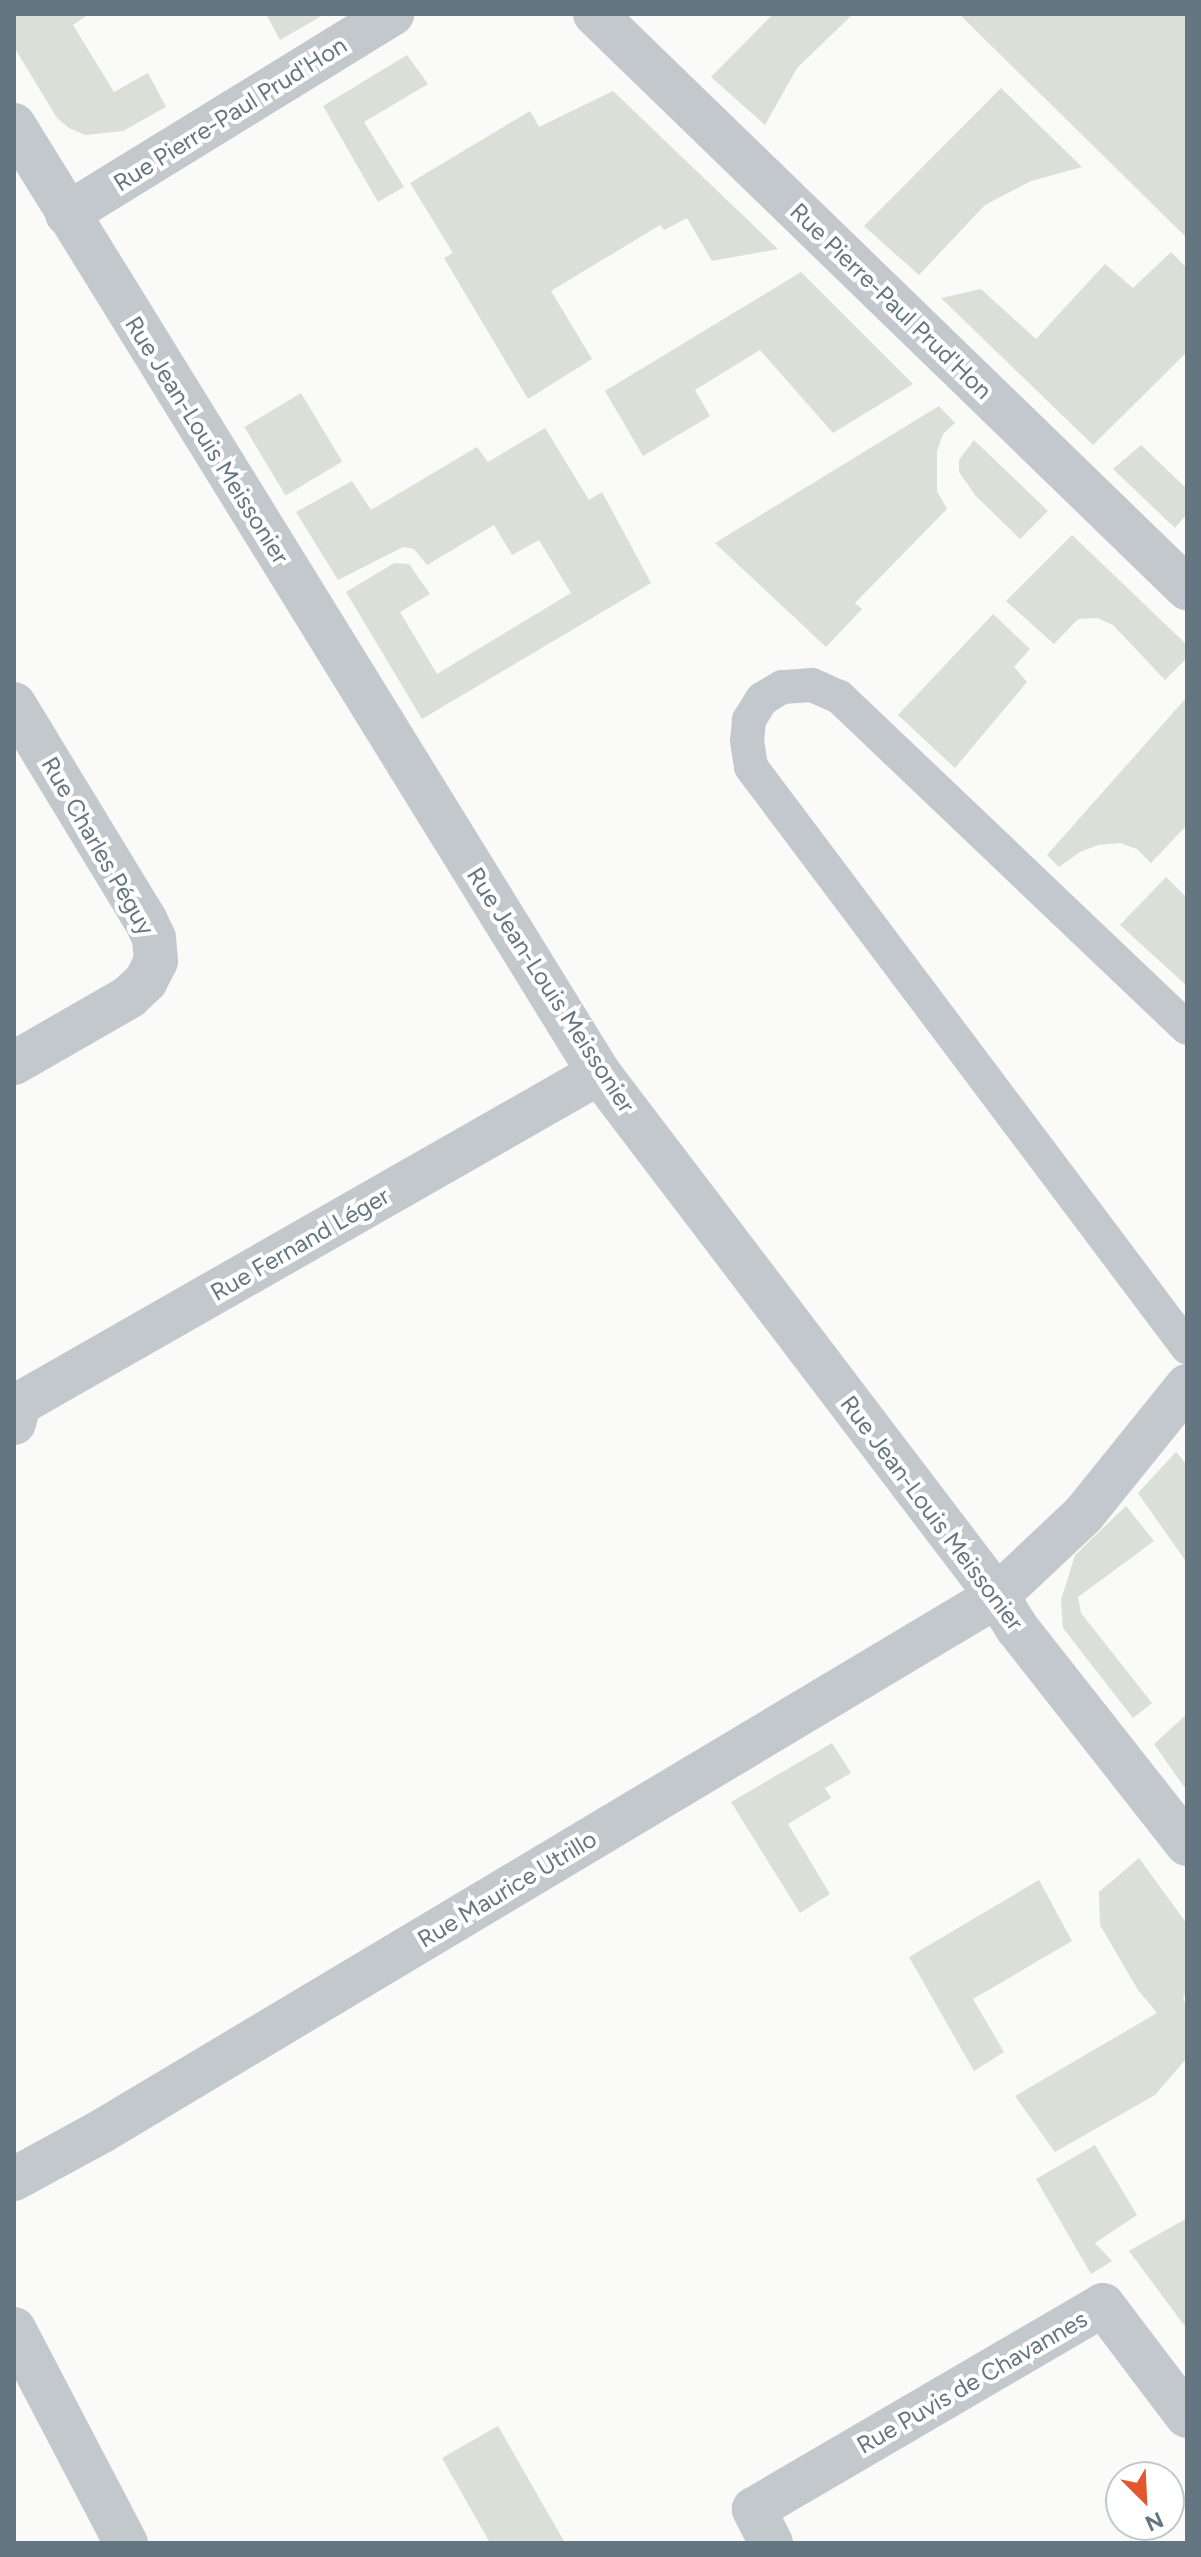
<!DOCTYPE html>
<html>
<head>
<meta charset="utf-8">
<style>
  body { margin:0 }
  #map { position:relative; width:1201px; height:2557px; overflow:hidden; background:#fafaf8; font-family:Figtree,sans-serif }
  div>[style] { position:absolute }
  .green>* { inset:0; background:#dadfd7; transform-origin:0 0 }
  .service>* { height:34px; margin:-17px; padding:0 17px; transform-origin:17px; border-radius:17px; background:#c3c8cc }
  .minor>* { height:44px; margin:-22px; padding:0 22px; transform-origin:22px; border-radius:22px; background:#c3c8cc }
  span { translate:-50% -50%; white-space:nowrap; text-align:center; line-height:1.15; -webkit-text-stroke:8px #fff; paint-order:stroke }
  .street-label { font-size:24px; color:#657683 }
  .frame { position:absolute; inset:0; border:16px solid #657683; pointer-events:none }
  .north { position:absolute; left:1105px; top:2461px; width:80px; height:80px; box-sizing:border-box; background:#fff; border:2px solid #c1c8cd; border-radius:50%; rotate:156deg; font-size:22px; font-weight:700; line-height:32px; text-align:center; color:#657683 }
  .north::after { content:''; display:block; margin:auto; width:28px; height:36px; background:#e4572e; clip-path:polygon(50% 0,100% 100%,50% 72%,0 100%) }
</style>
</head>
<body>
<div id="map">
  <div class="green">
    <i style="clip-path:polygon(14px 14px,89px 14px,73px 25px,114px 92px,148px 73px,166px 107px,123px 131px,85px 135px,69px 128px,57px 118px,14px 47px)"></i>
    <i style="clip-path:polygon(266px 14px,325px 14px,280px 40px)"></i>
    <i style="clip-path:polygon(773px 14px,853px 14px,797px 68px,765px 125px,711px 77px)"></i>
    <i style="clip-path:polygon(959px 14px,1187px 14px,1187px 238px)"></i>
    <i style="clip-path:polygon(407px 55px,428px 84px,364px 122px,404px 187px,378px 202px,323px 106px)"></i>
    <i style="clip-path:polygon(1001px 88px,1082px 167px,1031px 181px,985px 205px,919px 275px,864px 226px)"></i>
    <i style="clip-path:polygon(613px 91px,778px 249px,712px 261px,687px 218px,664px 230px,660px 225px,551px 291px,592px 359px,528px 399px,444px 258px,453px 253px,410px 183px,530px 111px,539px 127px)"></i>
    <i style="clip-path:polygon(1171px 252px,1187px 268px,1187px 352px,1093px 445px,941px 298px,981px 289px,1036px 339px,1105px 264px,1133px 288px)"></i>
    <i style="clip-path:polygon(801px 272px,913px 384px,833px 433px,760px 350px,695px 390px,710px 416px,643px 456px,605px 391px)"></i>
    <i style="left:301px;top:393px;width:80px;height:66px;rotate:59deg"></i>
    <i style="clip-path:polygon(939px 406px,955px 423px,943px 434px,937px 451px,937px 491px,947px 509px,855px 603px,862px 609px,826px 647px,715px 543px)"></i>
    <i style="clip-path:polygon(545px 428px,589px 500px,602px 492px,651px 583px,422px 719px,346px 592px,394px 563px,409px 564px,430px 594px,400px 612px,437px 674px,571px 593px,539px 540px,512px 555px,494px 525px,427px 565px,414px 549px,403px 547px,338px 580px,296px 512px,352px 481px,371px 510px,477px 447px,488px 462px)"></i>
    <i style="clip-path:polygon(974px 440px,1048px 511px,1020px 539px,975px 495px,959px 472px,959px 460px)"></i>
    <i style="clip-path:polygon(1141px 445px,1187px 489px,1187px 514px,1175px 528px,1113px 469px)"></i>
    <i style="clip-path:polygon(1072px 535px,1187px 645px,1187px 658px,1165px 680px,1113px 625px,1097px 618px,1078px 619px,1054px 644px,1006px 601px)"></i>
    <i style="clip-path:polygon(993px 614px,1030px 649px,1014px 667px,1027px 682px,955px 768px,898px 715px)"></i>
    <i style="clip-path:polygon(1187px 697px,1187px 825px,1151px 863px,1137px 849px,1120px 843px,1098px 845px,1080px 852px,1059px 867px,1047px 855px)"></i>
    <i style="clip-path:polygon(1166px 877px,1187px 898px,1187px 986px,1120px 925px)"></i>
    <i style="clip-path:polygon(1176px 1452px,1187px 1465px,1187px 1563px,1138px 1493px)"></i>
    <i style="clip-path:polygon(1126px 1506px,1154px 1541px,1078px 1597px,1081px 1613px,1152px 1703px,1133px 1718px,1063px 1628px,1061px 1600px,1075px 1555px)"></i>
    <i style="clip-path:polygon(1187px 1714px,1187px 1791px,1154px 1744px)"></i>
    <i style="clip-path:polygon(832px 1743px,851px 1773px,825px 1788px,831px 1798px,788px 1824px,830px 1894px,800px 1913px,731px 1802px)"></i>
    <i style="clip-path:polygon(1139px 1858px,1187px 1924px,1187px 1994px,1183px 1996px,1187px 2012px,1187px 2058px,1155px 2095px,1055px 2152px,1015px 2096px,1157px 2013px,1138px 1990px,1100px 1925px,1099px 1892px)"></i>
    <i style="clip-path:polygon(1039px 1880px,1072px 1941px,973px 1999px,1004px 2052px,974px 2071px,909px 1957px)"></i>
    <i style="clip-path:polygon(1095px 2145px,1137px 2215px,1095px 2243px,1112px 2261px,1091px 2274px,1036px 2179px)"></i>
    <i style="clip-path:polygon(1187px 2218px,1187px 2329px,1129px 2251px)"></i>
    <i style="clip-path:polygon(498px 2426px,565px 2543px,490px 2543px,442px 2458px)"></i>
  </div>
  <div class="service">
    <i style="left:1187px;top:1028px;width:480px;rotate:-136.4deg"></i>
    <i style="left:839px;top:697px;width:30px;rotate:-156deg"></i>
    <i style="left:812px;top:685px;width:30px;rotate:176deg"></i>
    <i style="left:782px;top:687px;width:23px;rotate:149deg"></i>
    <i style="left:762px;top:699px;width:25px;rotate:122deg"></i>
    <i style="left:749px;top:720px;width:21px;rotate:95deg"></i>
    <i style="left:747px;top:741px;width:26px;rotate:81deg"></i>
    <i style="left:751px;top:767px;width:726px;rotate:53.07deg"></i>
  </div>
  <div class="minor">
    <i style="left:595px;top:14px;width:825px;rotate:44.12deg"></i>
    <i style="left:14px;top:125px;width:1114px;rotate:58.32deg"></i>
    <i style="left:599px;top:1073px;width:657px;rotate:52.73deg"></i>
    <i style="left:997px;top:1596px;width:38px;rotate:58deg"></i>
    <i style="left:1017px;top:1628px;width:275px;rotate:51.8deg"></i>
    <i style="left:67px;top:214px;width:382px;rotate:-31.6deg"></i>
    <i style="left:14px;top:704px;width:254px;rotate:58.7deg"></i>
    <i style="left:146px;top:921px;width:19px;rotate:65deg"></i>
    <i style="left:154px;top:938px;width:23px;rotate:85deg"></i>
    <i style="left:156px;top:961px;width:22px;rotate:117deg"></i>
    <i style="left:146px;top:981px;width:23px;rotate:137deg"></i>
    <i style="left:129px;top:997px;width:133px;rotate:150.1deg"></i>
    <i style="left:14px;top:1423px;width:20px;rotate:-75deg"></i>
    <i style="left:19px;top:1404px;width:668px;rotate:-29.71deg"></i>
    <i style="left:14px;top:2179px;width:100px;rotate:-28.6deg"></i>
    <i style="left:102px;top:2131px;width:1043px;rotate:-30.87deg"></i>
    <i style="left:997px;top:1596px;width:118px;rotate:-43.3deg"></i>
    <i style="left:1083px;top:1515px;width:166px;rotate:-51.1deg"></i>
    <i style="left:14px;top:2329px;width:242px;rotate:62.4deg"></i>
    <i style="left:771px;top:2543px;width:38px;rotate:-117deg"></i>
    <i style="left:754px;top:2509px;width:404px;rotate:-30.3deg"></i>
    <i style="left:1103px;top:2305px;width:139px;rotate:52.9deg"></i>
  </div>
  <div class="street-label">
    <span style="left:230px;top:114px;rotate:-32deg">Rue Pierre-Paul Prud'Hon</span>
    <span style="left:891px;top:301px;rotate:44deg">Rue Pierre-Paul Prud'Hon</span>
    <span style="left:207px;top:440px;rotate:58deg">Rue Jean-Louis Meissonier</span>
    <span style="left:98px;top:846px;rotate:60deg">Rue Charles Péguy</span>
    <span style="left:551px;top:990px;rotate:57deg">Rue Jean-Louis Meissonier</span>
    <span style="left:300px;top:1244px;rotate:-30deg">Rue Fernand Léger</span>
    <span style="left:932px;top:1513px;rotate:53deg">Rue Jean-Louis Meissonier</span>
    <span style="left:507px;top:1889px;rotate:-31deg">Rue Maurice Utrillo</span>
    <span style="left:972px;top:2382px;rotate:-30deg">Rue Puvis de Chavannes</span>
  </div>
  <div class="frame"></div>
  <div class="north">N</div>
</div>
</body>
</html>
